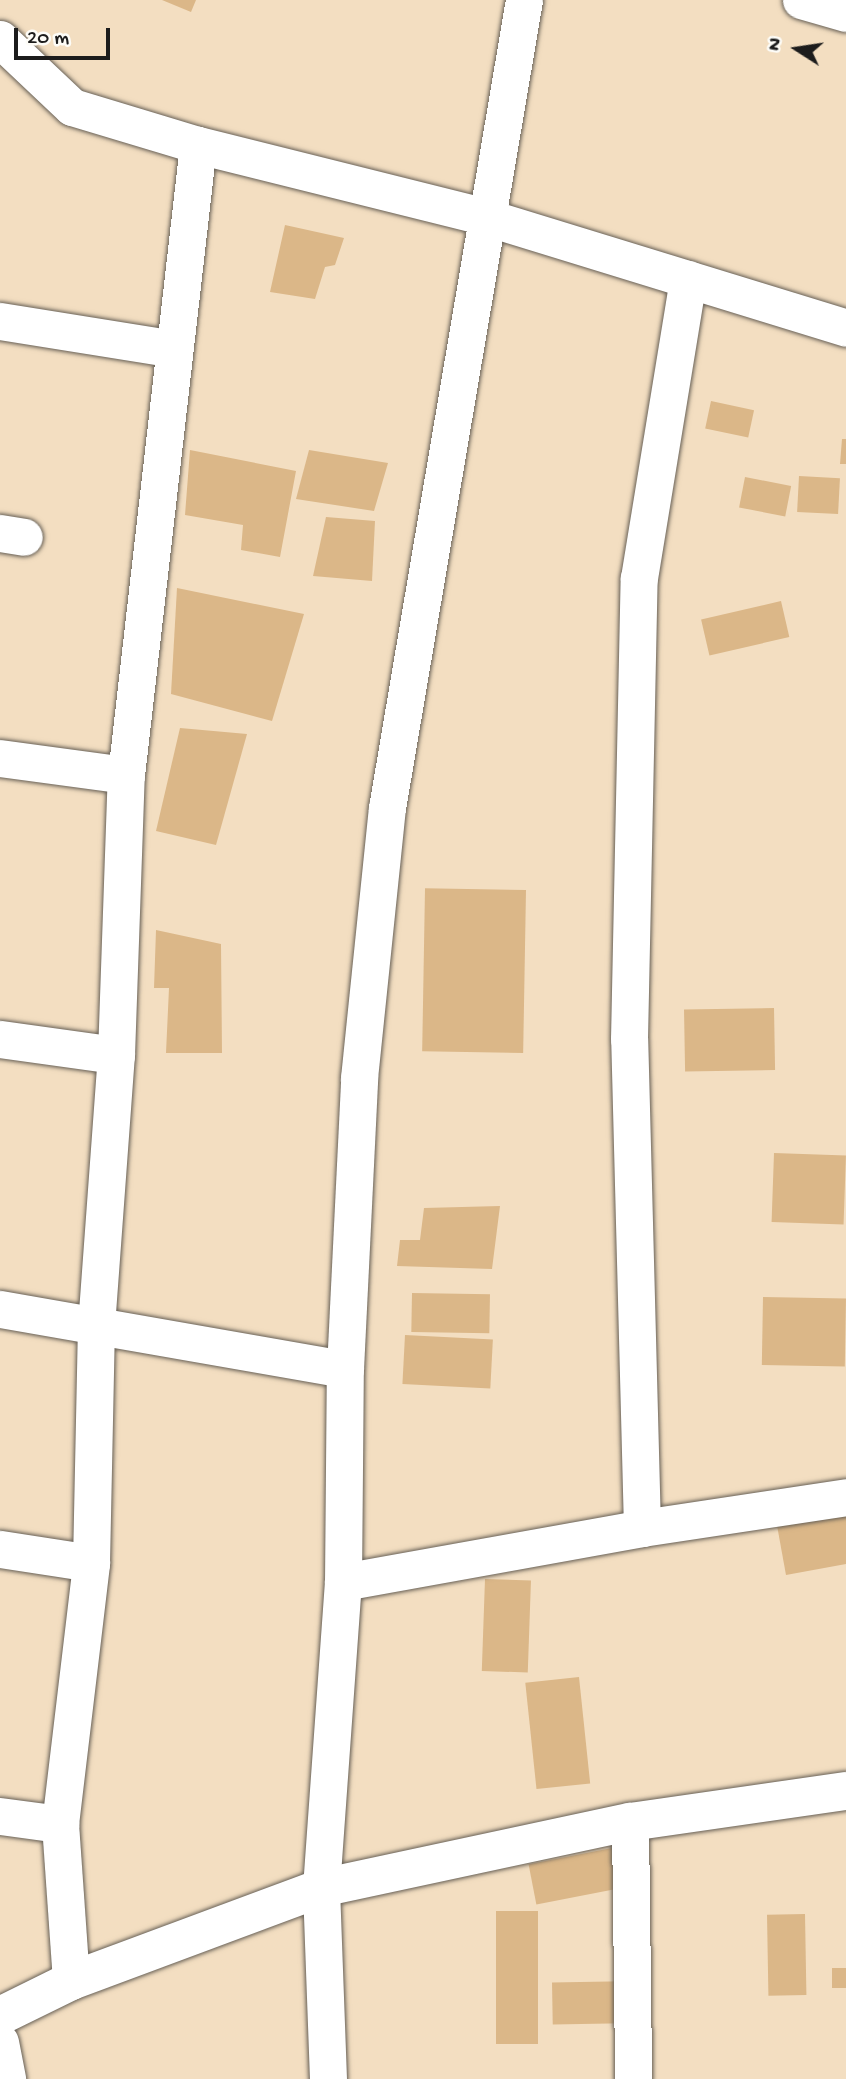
<!DOCTYPE html>
<html>
<head>
<meta charset="utf-8">
<style>
  body { margin:0 }
  #map { position:relative; width:846px; height:2079px; overflow:hidden; background:#f3dec1; font-family:"Gochi Hand",sans-serif }
  div>[style] { position:absolute }
  .building>* { inset:0; background:#dbb788; transform-origin:0 0 }
  .roads { filter:drop-shadow(0 0 2px #676056) drop-shadow(0 0 2px #676056) }
  .minor>* { height:37px; margin:-18.5px; padding:0 18.5px; transform-origin:18.5px; border-radius:18.5px; background:#fff }
  .tertiary>* { height:38px; margin:-19px; padding:0 19px; transform-origin:19px; border-radius:19px; background:#fff }
  span { translate:-50% -50%; white-space:nowrap; text-align:center; line-height:1.15; -webkit-text-stroke:5px #fdfcf7; paint-order:stroke }
  .north { position:absolute; left:762px; top:14px; width:70px; height:70px; -webkit-text-stroke:5px #fdfcf7; paint-order:stroke; rotate:282deg; font-size:19px; font-weight:700; line-height:28px; text-align:center; color:#1c1c1c }
  .north::after { content:''; display:block; margin:auto; width:24px; height:32px; background:#1c1c1c; clip-path:polygon(50% 0,100% 100%,50% 72%,0 100%) }
  .scale { position:absolute; left:14px; top:28px; width:96px; height:32px; box-sizing:border-box; border:4px solid #1c1c1c; border-top:0; padding-left:9px; font-size:21px; line-height:24px; white-space:nowrap; color:#1c1c1c; -webkit-text-stroke:5px #fdfcf7; paint-order:stroke }
</style>
</head>
<body>
<div id="map">
  <div class="building">
    <i style="clip-path:polygon(162px 0,196px 0,191px 12px)"></i>
    <i style="clip-path:polygon(285px 225px,344px 238px,335px 265px,325px 267px,315px 299px,270px 292px)"></i>
    <i style="left:711px;top:401px;width:44px;height:28px;rotate:12deg"></i>
    <i style="clip-path:polygon(842px 439px,846px 439px,846px 464px,840px 464px)"></i>
    <i style="clip-path:polygon(190px 450px,296px 471px,280px 557px,241px 550px,243px 525px,185px 515px)"></i>
    <i style="clip-path:polygon(309px 450px,388px 463px,374px 511px,296px 499px)"></i>
    <i style="left:799px;top:476px;width:41px;height:36px;rotate:3deg"></i>
    <i style="left:745px;top:477px;width:47px;height:31px;rotate:11deg"></i>
    <i style="clip-path:polygon(326px 517px,375px 521px,372px 581px,313px 576px)"></i>
    <i style="clip-path:polygon(177px 588px,304px 614px,272px 721px,171px 694px)"></i>
    <i style="left:781px;top:601px;width:37px;height:82px;rotate:77deg"></i>
    <i style="clip-path:polygon(180px 728px,247px 734px,216px 845px,156px 831px)"></i>
    <i style="left:526px;top:890px;width:163px;height:101px;rotate:91deg"></i>
    <i style="clip-path:polygon(156px 930px,221px 944px,222px 1053px,166px 1053px,169px 988px,154px 988px)"></i>
    <i style="left:774px;top:1008px;width:62px;height:90px;rotate:89deg"></i>
    <i style="left:774px;top:1153px;width:72px;height:69px;rotate:2deg"></i>
    <i style="clip-path:polygon(500px 1206px,492px 1269px,397px 1266px,400px 1240px,420px 1240px,424px 1208px)"></i>
    <i style="left:412px;top:1293px;width:78px;height:39px;rotate:1deg"></i>
    <i style="left:763px;top:1297px;width:83px;height:68px;rotate:1deg"></i>
    <i style="left:405px;top:1335px;width:88px;height:49px;rotate:3deg"></i>
    <i style="clip-path:polygon(846px 1507px,846px 1564px,786px 1575px,776px 1520px)"></i>
    <i style="left:485px;top:1579px;width:46px;height:92px;rotate:2deg"></i>
    <i style="left:579px;top:1677px;width:107px;height:54px;rotate:84deg"></i>
    <i style="left:612px;top:1848px;width:41px;height:85px;rotate:79deg"></i>
    <i style="left:496px;top:1911px;width:42px;height:133px"></i>
    <i style="left:805px;top:1914px;width:81px;height:38px;rotate:89deg"></i>
    <i style="left:832px;top:1968px;width:14px;height:20px"></i>
    <i style="left:637px;top:1981px;width:42px;height:85px;rotate:89deg"></i>
  </div>
  <div class="roads">
    <div class="minor">
      <i style="left:801px;top:0;width:47px;rotate:16.1deg"></i>
      <i style="left:0;top:39px;width:99px;rotate:43.4deg"></i>
      <i style="left:72px;top:107px;width:132px;rotate:16.8deg"></i>
      <i style="left:198px;top:145px;width:297px;rotate:14deg"></i>
      <i style="left:486px;top:217px;width:377px;rotate:17.1deg"></i>
      <i style="left:0;top:321px;width:176px;rotate:9.1deg"></i>
      <i style="left:0;top:533px;width:24px;rotate:9deg"></i>
      <i style="left:0;top:758px;width:127px;rotate:7.7deg"></i>
      <i style="left:0;top:1039px;width:117px;rotate:7.9deg"></i>
      <i style="left:0;top:1309px;width:350px;rotate:9.9deg"></i>
      <i style="left:642px;top:1528px;width:489px;rotate:-91.5deg"></i>
      <i style="left:629px;top:1039px;width:461px;rotate:-88.8deg"></i>
      <i style="left:639px;top:578px;width:303px;rotate:-80.7deg"></i>
      <i style="left:0;top:1549px;width:92px;rotate:8.7deg"></i>
      <i style="left:343px;top:1582px;width:304px;rotate:-10.2deg"></i>
      <i style="left:642px;top:1528px;width:206px;rotate:-8.6deg"></i>
      <i style="left:0;top:1816px;width:61px;rotate:7.6deg"></i>
      <i style="left:630px;top:1822px;width:257px;rotate:89.3deg"></i>
      <i style="left:71px;top:1981px;width:157px;rotate:-94deg"></i>
      <i style="left:60px;top:1824px;width:263px;rotate:-83.2deg"></i>
      <i style="left:91px;top:1563px;width:237px;rotate:-88.8deg"></i>
      <i style="left:96px;top:1326px;width:272px;rotate:-85.8deg"></i>
      <i style="left:116px;top:1055px;width:280px;rotate:-88deg"></i>
      <i style="left:126px;top:775px;width:634px;rotate:-83.48deg"></i>
      <i style="left:0;top:2042px;width:38px;rotate:79deg"></i>
      <i style="left:328px;top:2079px;width:191px;rotate:-92.1deg"></i>
      <i style="left:321px;top:1888px;width:307px;rotate:-85.9deg"></i>
      <i style="left:343px;top:1582px;width:213px;rotate:-89.5deg"></i>
      <i style="left:345px;top:1369px;width:291px;rotate:-87.2deg"></i>
      <i style="left:359px;top:1078px;width:271px;rotate:-84.1deg"></i>
      <i style="left:387px;top:808px;width:820px;rotate:-80.38deg"></i>
    </div>
    <div class="tertiary">
      <i style="left:0;top:2016px;width:79px;rotate:-26.2deg"></i>
      <i style="left:71px;top:1981px;width:267px;rotate:-20.4deg"></i>
      <i style="left:321px;top:1888px;width:316px;rotate:-12.1deg"></i>
      <i style="left:630px;top:1822px;width:218px;rotate:-8.2deg"></i>
    </div>
  </div>
  <div class="north">N</div>
  <div class="scale">20 m</div>
</div>
</body>
</html>
